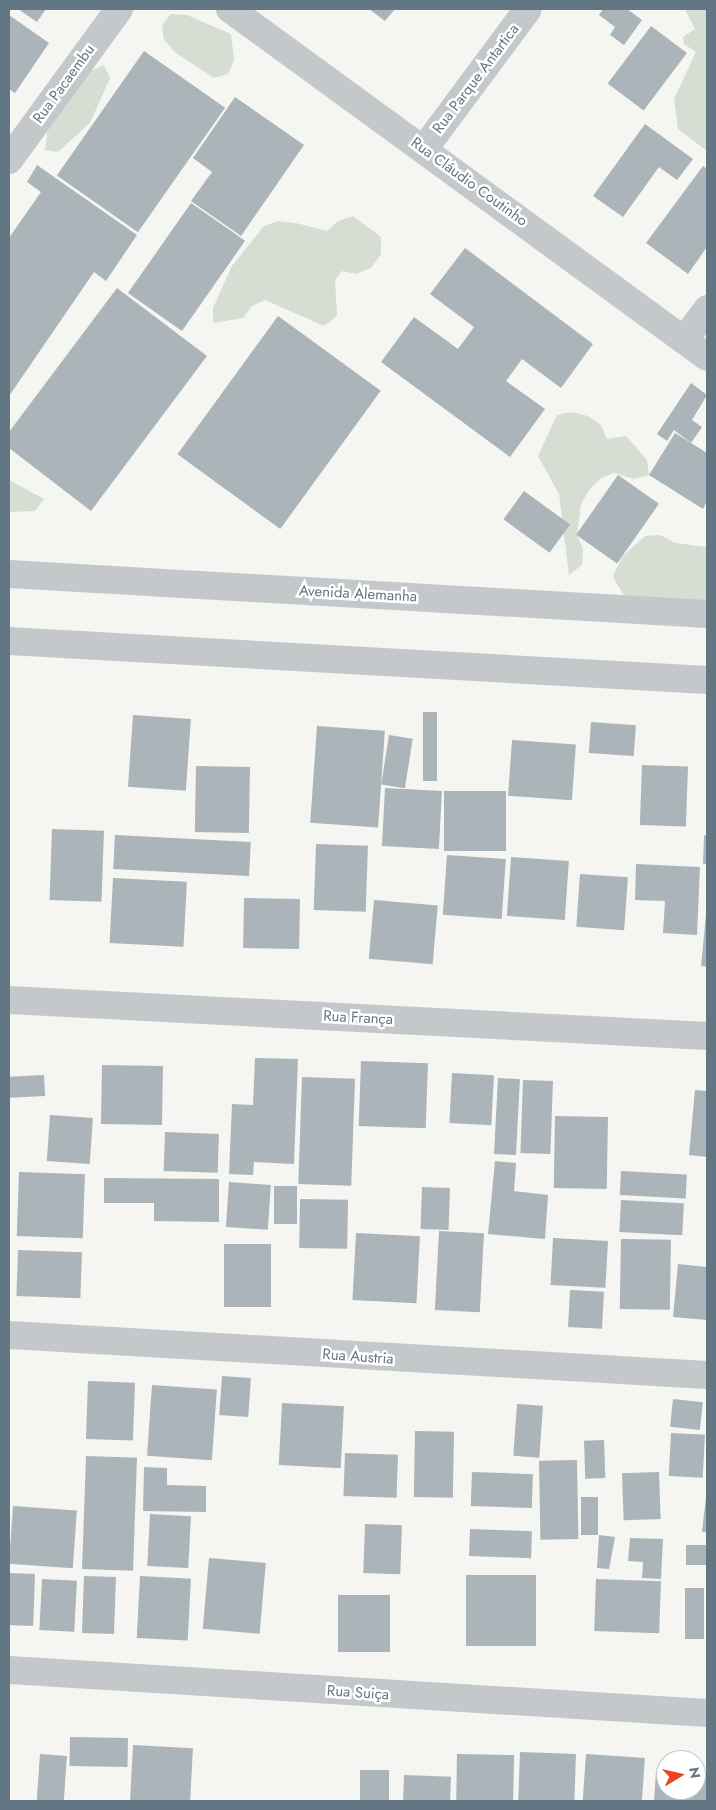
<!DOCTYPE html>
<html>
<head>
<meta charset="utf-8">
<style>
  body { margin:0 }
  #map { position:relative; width:716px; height:1810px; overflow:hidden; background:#f5f5f1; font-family:Jost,sans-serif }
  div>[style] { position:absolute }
  .green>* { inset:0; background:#d6ddd2 }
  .building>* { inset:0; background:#abb4b9; transform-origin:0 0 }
  .minor>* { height:28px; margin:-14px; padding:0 14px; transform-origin:14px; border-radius:14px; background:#c4c8cb }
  span { translate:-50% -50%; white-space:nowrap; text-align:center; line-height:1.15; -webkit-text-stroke:5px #fff; paint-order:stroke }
  .street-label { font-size:15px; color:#627684 }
  .frame { position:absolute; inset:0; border:10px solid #627684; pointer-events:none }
  .north { position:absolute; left:656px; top:1750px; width:50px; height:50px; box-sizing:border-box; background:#fff; border:1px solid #c0c8ce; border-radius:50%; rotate:81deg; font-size:14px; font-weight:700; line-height:20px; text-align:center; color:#627684 }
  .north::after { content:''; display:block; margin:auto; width:18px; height:22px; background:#ec431a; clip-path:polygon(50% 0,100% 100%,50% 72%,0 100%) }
</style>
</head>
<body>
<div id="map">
  <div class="green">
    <i style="clip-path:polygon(685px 9px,707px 9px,707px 151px,678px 129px,674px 99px,696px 52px,684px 44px,683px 37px,695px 29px)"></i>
    <i style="clip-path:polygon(171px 14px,187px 15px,231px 34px,234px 60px,228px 74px,214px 78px,176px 53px,164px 40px,162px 25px)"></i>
    <i style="clip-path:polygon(104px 65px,110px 78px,90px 123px,58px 152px,45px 150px,49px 119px,91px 71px)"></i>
    <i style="clip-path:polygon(353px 216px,381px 237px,381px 254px,371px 268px,356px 274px,342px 271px,335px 280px,337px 316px,324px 326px,265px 300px,252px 306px,243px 318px,213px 323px,213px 308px,232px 266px,264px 226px,278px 221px,296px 223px,327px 231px,338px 221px)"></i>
    <i style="clip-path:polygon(571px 412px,588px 416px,601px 425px,607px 439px,626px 436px,647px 460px,649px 475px,634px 479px,614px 473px,601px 478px,589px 490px,581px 504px,577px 535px,583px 549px,582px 565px,569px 575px,559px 494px,538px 456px,557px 415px)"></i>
    <i style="clip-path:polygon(9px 480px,44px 499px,35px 511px,9px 512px)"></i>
    <i style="clip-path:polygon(660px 535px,675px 543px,707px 547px,707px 613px,625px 597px,617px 584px,613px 576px,623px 556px,645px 536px)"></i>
  </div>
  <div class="building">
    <i style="clip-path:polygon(18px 9px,46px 9px,37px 22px)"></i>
    <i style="clip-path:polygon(369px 9px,395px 9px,385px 21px)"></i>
    <i style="clip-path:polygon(603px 9px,627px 9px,642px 20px,624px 45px,610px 35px,615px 27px,599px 15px)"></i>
    <i style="clip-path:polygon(9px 15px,49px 43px,15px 93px,9px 89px)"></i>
    <i style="left:651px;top:26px;width:45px;height:72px;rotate:37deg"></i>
    <i style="left:144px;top:51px;width:99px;height:152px;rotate:35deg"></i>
    <i style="clip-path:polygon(235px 97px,304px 145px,241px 236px,191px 201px,212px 172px,193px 158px)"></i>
    <i style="clip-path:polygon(645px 124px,693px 159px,677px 180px,659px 167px,623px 217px,593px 196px)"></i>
    <i style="clip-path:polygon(37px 165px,137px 235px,106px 281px,94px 272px,9px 396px,9px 238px,41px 192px,27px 182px)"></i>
    <i style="clip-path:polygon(703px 166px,707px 169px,707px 247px,688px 274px,646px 243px)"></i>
    <i style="left:191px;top:203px;width:66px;height:110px;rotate:35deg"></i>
    <i style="clip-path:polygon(465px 248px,593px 344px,561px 388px,522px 359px,506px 381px,545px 409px,510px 457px,381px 362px,414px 317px,458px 349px,474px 327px,430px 294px)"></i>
    <i style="clip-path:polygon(117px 288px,207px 356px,91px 511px,9px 448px,9px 432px)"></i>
    <i style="left:278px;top:316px;width:127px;height:171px;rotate:36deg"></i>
    <i style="clip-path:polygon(691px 383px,707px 395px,692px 420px,702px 427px,691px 443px,674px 430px,667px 441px,657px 434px)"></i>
    <i style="clip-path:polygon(675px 433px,707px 453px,707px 501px,703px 509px,649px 475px)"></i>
    <i style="left:618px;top:475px;width:50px;height:73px;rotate:35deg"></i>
    <i style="left:524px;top:491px;width:57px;height:35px;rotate:36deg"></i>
    <i style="left:423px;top:712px;width:14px;height:69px"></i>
    <i style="left:133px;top:715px;width:58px;height:72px;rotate:4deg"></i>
    <i style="left:591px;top:722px;width:45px;height:31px;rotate:4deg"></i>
    <i style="left:317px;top:726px;width:68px;height:97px;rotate:4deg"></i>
    <i style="left:389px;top:735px;width:24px;height:50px;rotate:9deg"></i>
    <i style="left:512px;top:740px;width:64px;height:56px;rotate:4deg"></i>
    <i style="left:642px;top:765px;width:46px;height:60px;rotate:2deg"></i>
    <i style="left:196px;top:766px;width:54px;height:66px;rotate:1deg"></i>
    <i style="left:385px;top:788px;width:57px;height:58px;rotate:3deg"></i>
    <i style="left:444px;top:791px;width:62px;height:60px"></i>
    <i style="left:52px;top:829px;width:52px;height:71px;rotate:2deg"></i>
    <i style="left:115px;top:835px;width:136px;height:34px;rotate:3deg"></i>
    <i style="clip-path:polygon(704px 835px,707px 836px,707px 864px,703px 864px)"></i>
    <i style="left:316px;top:844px;width:52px;height:66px;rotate:2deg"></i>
    <i style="left:447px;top:855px;width:59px;height:60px;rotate:4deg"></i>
    <i style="left:511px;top:857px;width:58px;height:59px;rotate:4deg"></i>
    <i style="clip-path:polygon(636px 864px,700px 867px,697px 935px,663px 933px,665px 901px,635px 900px)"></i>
    <i style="left:580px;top:874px;width:48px;height:53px;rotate:4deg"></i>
    <i style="left:113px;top:878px;width:74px;height:65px;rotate:3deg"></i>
    <i style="left:244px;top:898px;width:56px;height:50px;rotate:1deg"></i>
    <i style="left:374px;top:900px;width:64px;height:59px;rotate:5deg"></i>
    <i style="clip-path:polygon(706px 914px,707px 914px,707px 967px,701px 966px)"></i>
    <i style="clip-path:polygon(255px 1058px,298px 1059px,294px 1164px,254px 1162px,253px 1175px,229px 1174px,232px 1104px,253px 1105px)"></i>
    <i style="left:361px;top:1061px;width:67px;height:65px;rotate:2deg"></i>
    <i style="left:102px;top:1065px;width:61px;height:59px;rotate:1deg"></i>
    <i style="left:452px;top:1073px;width:42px;height:50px;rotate:3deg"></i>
    <i style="left:44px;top:1075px;width:21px;height:35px;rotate:87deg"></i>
    <i style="left:302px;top:1077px;width:53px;height:107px;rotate:2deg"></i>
    <i style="left:498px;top:1078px;width:22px;height:76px;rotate:3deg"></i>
    <i style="left:523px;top:1080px;width:30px;height:73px;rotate:2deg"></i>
    <i style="clip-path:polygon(695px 1090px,707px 1091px,707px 1157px,689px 1155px)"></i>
    <i style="left:50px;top:1115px;width:43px;height:46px;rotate:4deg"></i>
    <i style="left:555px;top:1116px;width:53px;height:72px;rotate:1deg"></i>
    <i style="left:165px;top:1132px;width:54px;height:39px;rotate:2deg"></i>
    <i style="clip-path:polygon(495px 1161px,516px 1163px,514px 1191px,548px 1195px,545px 1239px,488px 1234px)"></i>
    <i style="left:621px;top:1171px;width:66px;height:24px;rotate:3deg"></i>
    <i style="left:19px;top:1172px;width:66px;height:64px;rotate:2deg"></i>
    <i style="clip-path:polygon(104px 1178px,219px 1179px,219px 1222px,154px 1221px,154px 1203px,104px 1203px)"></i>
    <i style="left:229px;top:1182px;width:42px;height:45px;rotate:4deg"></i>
    <i style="left:274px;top:1186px;width:23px;height:38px"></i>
    <i style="left:422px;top:1187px;width:28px;height:42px;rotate:2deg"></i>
    <i style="left:300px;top:1199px;width:48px;height:49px;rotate:1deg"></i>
    <i style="left:621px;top:1200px;width:63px;height:32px;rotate:3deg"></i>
    <i style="left:439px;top:1231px;width:45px;height:79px;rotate:3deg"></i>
    <i style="left:356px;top:1233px;width:64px;height:67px;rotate:3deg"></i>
    <i style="left:553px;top:1238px;width:55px;height:47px;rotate:3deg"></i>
    <i style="left:621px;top:1239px;width:50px;height:70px;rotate:1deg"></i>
    <i style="left:224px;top:1244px;width:47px;height:63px"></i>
    <i style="left:18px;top:1250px;width:64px;height:46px;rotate:2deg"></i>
    <i style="clip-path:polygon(678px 1264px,707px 1267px,707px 1320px,673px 1317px)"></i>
    <i style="left:570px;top:1290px;width:34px;height:37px;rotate:3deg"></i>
    <i style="left:222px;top:1376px;width:29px;height:39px;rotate:4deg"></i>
    <i style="left:88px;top:1381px;width:47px;height:58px;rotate:2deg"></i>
    <i style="left:152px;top:1385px;width:65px;height:71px;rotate:4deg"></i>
    <i style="left:673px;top:1399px;width:30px;height:28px;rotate:6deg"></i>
    <i style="left:282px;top:1403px;width:62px;height:62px;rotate:3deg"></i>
    <i style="left:517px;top:1404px;width:26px;height:52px;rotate:4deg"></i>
    <i style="left:415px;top:1431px;width:39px;height:66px;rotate:1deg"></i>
    <i style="left:671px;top:1433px;width:34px;height:43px;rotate:3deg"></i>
    <i style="left:604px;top:1440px;width:38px;height:20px;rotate:88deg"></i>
    <i style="left:345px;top:1453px;width:53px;height:43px;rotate:2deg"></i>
    <i style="left:86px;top:1456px;width:51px;height:113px;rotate:2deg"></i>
    <i style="left:577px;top:1460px;width:79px;height:38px;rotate:89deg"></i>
    <i style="clip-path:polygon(144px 1467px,167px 1468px,167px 1485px,206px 1486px,206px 1512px,143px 1511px)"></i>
    <i style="left:472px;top:1472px;width:61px;height:34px;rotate:2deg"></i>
    <i style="left:659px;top:1472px;width:47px;height:37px;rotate:88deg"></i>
    <i style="clip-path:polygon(707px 1488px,707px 1532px,702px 1532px)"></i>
    <i style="left:581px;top:1497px;width:17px;height:38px"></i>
    <i style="left:13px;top:1506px;width:64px;height:58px;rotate:4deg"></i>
    <i style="left:150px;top:1514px;width:41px;height:52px;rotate:3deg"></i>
    <i style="left:365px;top:1524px;width:37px;height:49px;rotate:2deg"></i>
    <i style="left:470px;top:1529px;width:62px;height:27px;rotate:2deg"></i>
    <i style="clip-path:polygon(599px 1535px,615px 1537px,609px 1569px,597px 1568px)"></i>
    <i style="clip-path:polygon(630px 1538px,663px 1539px,661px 1579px,642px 1578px,643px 1562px,628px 1561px)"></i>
    <i style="left:707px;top:1545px;width:20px;height:21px;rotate:90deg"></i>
    <i style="left:209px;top:1558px;width:57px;height:71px;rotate:5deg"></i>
    <i style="left:9px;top:1573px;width:26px;height:52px;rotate:2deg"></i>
    <i style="left:466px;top:1575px;width:70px;height:71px"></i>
    <i style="left:84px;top:1576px;width:32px;height:57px;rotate:2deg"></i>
    <i style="left:140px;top:1576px;width:51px;height:62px;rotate:3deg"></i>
    <i style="left:42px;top:1579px;width:35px;height:51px;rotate:3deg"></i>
    <i style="left:596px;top:1579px;width:65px;height:52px;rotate:2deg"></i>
    <i style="left:685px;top:1588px;width:19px;height:51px"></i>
    <i style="left:338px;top:1595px;width:52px;height:57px"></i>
    <i style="left:70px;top:1737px;width:58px;height:29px;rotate:1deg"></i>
    <i style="left:133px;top:1745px;width:60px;height:56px;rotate:3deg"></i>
    <i style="left:520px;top:1752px;width:56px;height:49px;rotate:2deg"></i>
    <i style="left:40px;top:1754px;width:27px;height:47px;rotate:4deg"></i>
    <i style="left:457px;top:1754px;width:57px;height:47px;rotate:1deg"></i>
    <i style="left:586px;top:1754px;width:59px;height:47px;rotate:4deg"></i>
    <i style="left:360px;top:1770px;width:29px;height:31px"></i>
    <i style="clip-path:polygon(656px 1771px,666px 1771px,666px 1790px,696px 1790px,696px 1773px,707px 1773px,707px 1801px,654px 1801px)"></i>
    <i style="left:404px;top:1775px;width:47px;height:26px;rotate:2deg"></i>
  </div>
  <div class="minor">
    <i style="left:230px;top:9px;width:590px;rotate:36.11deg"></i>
    <i style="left:424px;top:149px;width:174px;rotate:-53.4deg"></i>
    <i style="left:9px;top:160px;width:187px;rotate:-53.9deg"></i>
    <i style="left:684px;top:340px;width:39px;rotate:-53deg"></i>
    <i style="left:9px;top:574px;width:699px;rotate:3.28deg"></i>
    <i style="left:9px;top:641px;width:699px;rotate:3.2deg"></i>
    <i style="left:9px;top:1000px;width:699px;rotate:2.95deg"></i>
    <i style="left:9px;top:1335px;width:699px;rotate:3.28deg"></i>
    <i style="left:9px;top:1670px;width:699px;rotate:3.53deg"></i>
  </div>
  <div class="street-label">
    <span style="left:476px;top:79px;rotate:-53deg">Rua Parque Antartica</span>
    <span style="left:64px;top:84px;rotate:-54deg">Rua Pacaembu</span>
    <span style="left:469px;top:182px;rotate:36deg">Rua Cláudio Coutinho</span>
    <span style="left:358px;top:594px;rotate:3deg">Avenida Alemanha</span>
    <span style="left:358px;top:1018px;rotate:3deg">Rua França</span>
    <span style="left:358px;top:1357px;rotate:4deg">Rua Austria</span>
    <span style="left:358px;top:1693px;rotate:4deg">Rua Suiça</span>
  </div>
  <div class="frame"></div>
  <div class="north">N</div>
</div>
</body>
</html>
